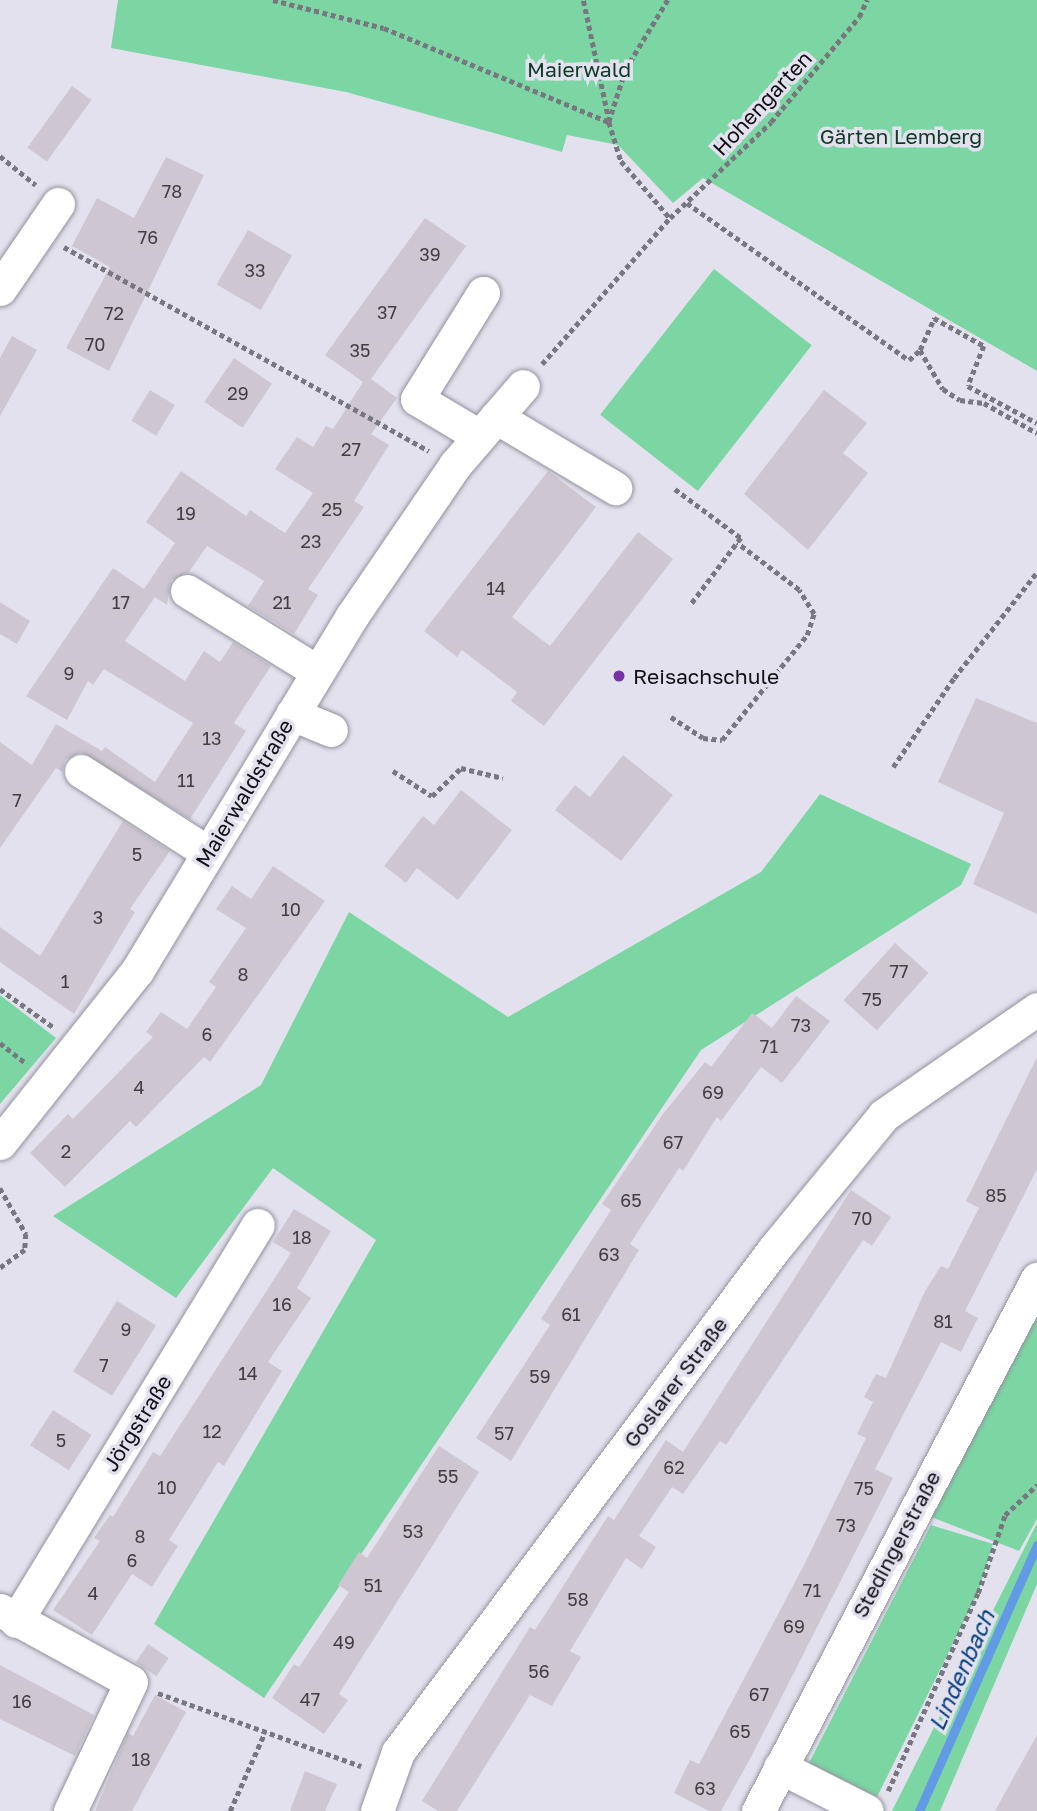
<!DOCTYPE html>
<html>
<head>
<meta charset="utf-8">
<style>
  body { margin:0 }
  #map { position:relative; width:1037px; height:1811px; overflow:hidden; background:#e3e1ee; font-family:"Golos Text",sans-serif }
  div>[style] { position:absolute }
  .green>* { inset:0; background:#7cd6a4; transform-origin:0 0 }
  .stream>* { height:9px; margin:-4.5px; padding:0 4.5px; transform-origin:4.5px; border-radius:4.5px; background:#639ae5 }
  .building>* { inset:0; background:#cec7d2; transform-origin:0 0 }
  .path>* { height:4.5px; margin-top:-2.25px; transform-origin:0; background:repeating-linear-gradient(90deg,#78777f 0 5px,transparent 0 8.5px) }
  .roads { filter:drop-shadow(0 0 2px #93919d) drop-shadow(0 0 2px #93919d) }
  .minor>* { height:33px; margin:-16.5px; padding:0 16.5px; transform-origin:16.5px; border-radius:16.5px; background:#fff }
  .dots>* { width:19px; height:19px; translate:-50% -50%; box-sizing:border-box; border:4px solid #e3e1ee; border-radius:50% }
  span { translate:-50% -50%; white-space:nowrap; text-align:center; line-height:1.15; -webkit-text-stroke:7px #e3e1ee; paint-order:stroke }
  .number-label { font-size:18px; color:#403d43 }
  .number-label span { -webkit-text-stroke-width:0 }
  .park-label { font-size:21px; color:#0d3b25 }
  .street-label { font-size:21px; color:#100f13 }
  .poi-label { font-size:21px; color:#100f13 }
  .left { translate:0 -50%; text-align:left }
  .water-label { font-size:23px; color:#053e81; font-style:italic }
</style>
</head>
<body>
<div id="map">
  <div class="green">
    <i style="clip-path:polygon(118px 0,1037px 0,1037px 371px,703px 178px,673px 203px,618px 145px,567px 135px,562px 152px,346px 92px,111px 48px)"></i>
    <i style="left:714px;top:269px;width:124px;height:185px;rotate:38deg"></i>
    <i style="clip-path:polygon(820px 794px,971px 864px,961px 885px,701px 1050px,264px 1698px,154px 1624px,376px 1240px,273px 1168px,176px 1298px,53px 1216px,261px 1085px,349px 912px,508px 1017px,761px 872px)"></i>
    <i style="clip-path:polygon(0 995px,56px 1038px,0 1104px)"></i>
    <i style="clip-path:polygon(1037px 1317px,1037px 1519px,1019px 1551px,931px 1517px)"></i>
    <i style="clip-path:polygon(1037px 1523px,1037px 1584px,940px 1811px,892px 1811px)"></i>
    <i style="clip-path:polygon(931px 1525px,993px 1544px,978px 1593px,877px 1797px,809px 1763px)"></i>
  </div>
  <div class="stream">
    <i style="left:919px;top:1811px;width:291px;rotate:-66.1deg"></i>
  </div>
  <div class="building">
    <i style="left:72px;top:86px;width:24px;height:76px;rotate:36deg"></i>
    <i style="clip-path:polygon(166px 157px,204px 175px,109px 371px,66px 348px,110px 267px,72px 246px,97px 198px,134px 218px)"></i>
    <i style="clip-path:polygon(425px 218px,466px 246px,371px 379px,397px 398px,371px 434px,389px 445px,354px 501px,364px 507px,308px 589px,318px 595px,294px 634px,248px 606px,264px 581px,207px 546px,189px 572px,171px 580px,167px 605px,155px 597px,125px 641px,185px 681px,204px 651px,220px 662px,233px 642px,271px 666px,234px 723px,246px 731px,190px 819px,81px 752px,65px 760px,62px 772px,56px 768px,0 848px,0 742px,32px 765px,56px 724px,102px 751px,105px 747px,155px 782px,193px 723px,104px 669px,93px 685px,88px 681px,67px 720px,26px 696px,113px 568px,144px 589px,175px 543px,146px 522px,181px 471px,246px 516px,250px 510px,285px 533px,313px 493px,275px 469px,297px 437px,313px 447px,326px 426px,333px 429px,363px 382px,325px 355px)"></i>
    <i style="left:248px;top:230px;width:51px;height:63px;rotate:30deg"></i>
    <i style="clip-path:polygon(12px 336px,37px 350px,0 416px,0 358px)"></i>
    <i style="left:234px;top:358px;width:46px;height:53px;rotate:34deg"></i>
    <i style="left:150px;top:390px;width:29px;height:36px;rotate:31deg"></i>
    <i style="clip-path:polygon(824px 390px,867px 423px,843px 453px,868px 473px,808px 550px,744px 494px)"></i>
    <i style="clip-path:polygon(548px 471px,596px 507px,512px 617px,550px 646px,638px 532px,673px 559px,544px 726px,511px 701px,517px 692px,462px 650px,457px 657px,424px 631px)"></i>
    <i style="clip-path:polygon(0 602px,30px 621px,17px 644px,0 634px)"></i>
    <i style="clip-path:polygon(976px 698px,1037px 723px,1037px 914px,973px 884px,1004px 813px,938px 782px)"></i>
    <i style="clip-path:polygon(623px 755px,673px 795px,621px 861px,555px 810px,575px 785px,590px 797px)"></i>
    <i style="clip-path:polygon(461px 790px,512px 830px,458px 900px,417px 868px,406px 883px,384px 866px,423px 816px,434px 825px)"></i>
    <i style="clip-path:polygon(123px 821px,170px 851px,130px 909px,135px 912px,74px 1014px,0 962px,0 927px,40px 956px)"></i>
    <i style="clip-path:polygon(273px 866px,325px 901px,210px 1062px,204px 1057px,136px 1127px,130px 1121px,65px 1187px,30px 1153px,68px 1114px,73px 1119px,153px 1037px,146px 1032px,161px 1012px,187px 1029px,216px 987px,209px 982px,246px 928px,216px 909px,232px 886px,251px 899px)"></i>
    <i style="left:895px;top:943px;width:45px;height:77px;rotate:42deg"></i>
    <i style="clip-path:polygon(796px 996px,830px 1021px,782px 1083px,761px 1067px,721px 1121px,717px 1117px,683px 1171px,679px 1168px,630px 1244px,639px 1250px,511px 1461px,476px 1438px,550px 1325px,541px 1319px,611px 1210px,602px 1204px,663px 1114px,705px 1062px,711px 1067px,752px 1013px,772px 1028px)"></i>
    <i style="clip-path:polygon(1037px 1057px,1037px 1169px,965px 1311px,978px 1318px,961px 1352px,941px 1342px,875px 1469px,893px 1478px,750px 1759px,721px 1811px,709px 1811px,674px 1793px,690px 1760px,699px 1764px,805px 1563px,866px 1438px,857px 1434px,873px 1402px,864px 1397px,876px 1374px,886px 1378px,925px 1291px,941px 1266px,948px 1269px,979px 1208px,966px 1201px)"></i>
    <i style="clip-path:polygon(851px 1190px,891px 1217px,872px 1246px,863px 1240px,726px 1445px,720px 1441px,683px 1494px,672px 1487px,639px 1536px,656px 1547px,642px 1569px,626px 1558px,570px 1651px,581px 1657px,552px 1706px,530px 1695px,457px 1811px,438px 1811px,422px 1801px,530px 1627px,535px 1630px,608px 1516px,614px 1520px,666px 1440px,683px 1452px)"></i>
    <i style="clip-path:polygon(294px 1209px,331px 1231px,297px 1288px,311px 1298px,268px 1362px,282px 1371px,224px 1466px,218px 1462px,169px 1540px,178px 1546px,152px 1587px,132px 1574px,92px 1635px,53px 1610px,100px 1541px,94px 1538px,110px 1515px,113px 1517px,153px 1452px,160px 1456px,291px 1253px,273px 1242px)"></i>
    <i style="left:117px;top:1301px;width:46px;height:83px;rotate:32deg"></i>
    <i style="left:53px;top:1410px;width:46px;height:42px;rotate:33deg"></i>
    <i style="clip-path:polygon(439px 1446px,479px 1472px,339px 1694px,348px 1700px,324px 1734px,272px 1698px,294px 1664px,299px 1667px,349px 1592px,338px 1585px,359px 1552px,367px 1558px)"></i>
    <i style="left:148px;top:1644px;width:25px;height:22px;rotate:34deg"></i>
    <i style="clip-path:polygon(0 1665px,94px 1715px,75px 1756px,0 1719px)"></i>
    <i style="clip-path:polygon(155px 1695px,186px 1712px,132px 1811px,95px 1811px,128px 1733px,133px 1736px)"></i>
    <i style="clip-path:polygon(1037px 1735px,1037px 1811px,995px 1811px)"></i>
    <i style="clip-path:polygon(305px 1771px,337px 1784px,325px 1811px,290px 1811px)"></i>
  </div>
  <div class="path">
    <i style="left:273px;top:0;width:114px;rotate:14.2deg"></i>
    <i style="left:384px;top:28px;width:244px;rotate:22.7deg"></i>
    <i style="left:609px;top:122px;width:125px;rotate:-102deg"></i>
    <i style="left:668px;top:0;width:81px;rotate:121.3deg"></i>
    <i style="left:626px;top:69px;width:56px;rotate:107.8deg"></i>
    <i style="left:609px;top:122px;width:41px;rotate:72.9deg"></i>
    <i style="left:621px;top:161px;width:75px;rotate:49.3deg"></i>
    <i style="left:0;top:156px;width:46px;rotate:38.9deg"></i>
    <i style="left:687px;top:203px;width:272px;rotate:35.3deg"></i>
    <i style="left:909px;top:360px;width:15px;rotate:-42deg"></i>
    <i style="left:920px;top:350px;width:35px;rotate:-66deg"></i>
    <i style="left:934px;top:318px;width:57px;rotate:29.2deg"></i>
    <i style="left:984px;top:346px;width:43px;rotate:111.8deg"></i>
    <i style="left:968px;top:386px;width:78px;rotate:28.2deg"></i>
    <i style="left:64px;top:247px;width:418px;rotate:29.2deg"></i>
    <i style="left:920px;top:350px;width:45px;rotate:59.5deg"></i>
    <i style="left:943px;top:389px;width:20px;rotate:33deg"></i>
    <i style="left:960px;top:400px;width:24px;rotate:7deg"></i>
    <i style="left:984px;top:403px;width:61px;rotate:29.5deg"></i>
    <i style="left:542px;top:364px;width:194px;rotate:-48.8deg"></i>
    <i style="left:670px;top:218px;width:139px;rotate:-43.5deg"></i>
    <i style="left:771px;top:122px;width:137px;rotate:-50deg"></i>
    <i style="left:859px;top:17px;width:19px;rotate:-65deg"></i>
    <i style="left:675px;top:489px;width:82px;rotate:36.6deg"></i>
    <i style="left:741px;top:538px;width:85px;rotate:126.9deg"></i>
    <i style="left:671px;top:717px;width:38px;rotate:33deg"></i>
    <i style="left:703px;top:738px;width:19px;rotate:6deg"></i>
    <i style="left:722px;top:740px;width:135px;rotate:-51deg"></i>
    <i style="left:807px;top:635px;width:22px;rotate:-72deg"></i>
    <i style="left:814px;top:614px;width:28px;rotate:-122deg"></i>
    <i style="left:799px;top:590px;width:78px;rotate:-142.8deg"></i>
    <i style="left:893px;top:767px;width:108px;rotate:-55.6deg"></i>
    <i style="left:954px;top:678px;width:135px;rotate:-51.9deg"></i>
    <i style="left:393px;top:771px;width:46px;rotate:32.7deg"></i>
    <i style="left:432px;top:796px;width:40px;rotate:-44deg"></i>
    <i style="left:461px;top:768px;width:43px;rotate:13.4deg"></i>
    <i style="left:0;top:989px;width:65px;rotate:35.6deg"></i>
    <i style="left:0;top:1043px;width:34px;rotate:38deg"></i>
    <i style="left:0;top:1188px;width:53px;rotate:60.5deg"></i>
    <i style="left:26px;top:1234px;width:16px;rotate:94deg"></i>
    <i style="left:25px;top:1250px;width:31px;rotate:144deg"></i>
    <i style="left:158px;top:1693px;width:216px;rotate:19.8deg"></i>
    <i style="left:888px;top:1791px;width:217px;rotate:-65.6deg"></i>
    <i style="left:978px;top:1593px;width:83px;rotate:-70.9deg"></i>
    <i style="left:1005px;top:1515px;width:44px;rotate:-43.2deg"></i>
    <i style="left:230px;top:1811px;width:86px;rotate:-66.1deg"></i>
  </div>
  <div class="roads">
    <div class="minor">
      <i style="left:0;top:289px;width:103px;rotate:-55.7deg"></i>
      <i style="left:496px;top:417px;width:139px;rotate:30.8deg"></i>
      <i style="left:479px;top:436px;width:72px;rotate:-149.2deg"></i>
      <i style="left:417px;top:399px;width:125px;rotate:-58.1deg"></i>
      <i style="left:187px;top:591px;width:154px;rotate:31.7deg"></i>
      <i style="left:292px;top:714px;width:42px;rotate:22.3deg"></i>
      <i style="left:81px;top:771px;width:151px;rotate:32.8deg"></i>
      <i style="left:0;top:1143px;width:220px;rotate:-51.5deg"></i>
      <i style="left:137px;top:971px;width:415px;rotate:-58.8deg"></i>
      <i style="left:352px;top:616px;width:183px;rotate:-55.7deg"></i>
      <i style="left:455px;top:465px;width:104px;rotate:-49.3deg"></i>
      <i style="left:0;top:1610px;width:149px;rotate:28.8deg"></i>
      <i style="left:131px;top:1682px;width:143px;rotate:115.3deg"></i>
      <i style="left:16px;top:1621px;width:464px;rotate:-58.6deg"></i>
      <i style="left:780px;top:1767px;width:97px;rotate:26.8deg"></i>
      <i style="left:377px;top:1811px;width:63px;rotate:-70.4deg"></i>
      <i style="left:398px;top:1752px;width:628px;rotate:-53.22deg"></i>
      <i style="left:774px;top:1249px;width:173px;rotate:-50.6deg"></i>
      <i style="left:884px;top:1115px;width:186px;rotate:-34.7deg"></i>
      <i style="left:758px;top:1811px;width:601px;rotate:-62.33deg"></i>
    </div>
  </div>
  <div class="dots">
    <i style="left:619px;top:676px;background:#7632a6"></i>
  </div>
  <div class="number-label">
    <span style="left:172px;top:191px">78</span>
    <span style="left:148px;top:237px">76</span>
    <span style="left:430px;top:254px">39</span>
    <span style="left:255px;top:270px">33</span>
    <span style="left:387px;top:312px">37</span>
    <span style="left:114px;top:313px">72</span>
    <span style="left:95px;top:344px">70</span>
    <span style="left:360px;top:350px">35</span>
    <span style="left:238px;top:393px">29</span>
    <span style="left:351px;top:449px">27</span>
    <span style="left:332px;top:509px">25</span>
    <span style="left:186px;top:513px">19</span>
    <span style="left:311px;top:541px">23</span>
    <span style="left:496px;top:588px">14</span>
    <span style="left:121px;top:602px">17</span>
    <span style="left:282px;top:602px">21</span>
    <span style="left:69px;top:673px">9</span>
    <span style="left:212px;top:738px">13</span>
    <span style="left:186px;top:780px">11</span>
    <span style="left:17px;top:800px">7</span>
    <span style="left:137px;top:854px">5</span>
    <span style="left:291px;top:909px">10</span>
    <span style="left:98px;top:917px">3</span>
    <span style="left:899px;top:971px">77</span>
    <span style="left:243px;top:974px">8</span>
    <span style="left:65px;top:981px">1</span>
    <span style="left:872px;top:999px">75</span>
    <span style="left:801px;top:1025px">73</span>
    <span style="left:207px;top:1034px">6</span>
    <span style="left:769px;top:1046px">71</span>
    <span style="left:139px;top:1087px">4</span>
    <span style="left:713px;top:1092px">69</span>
    <span style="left:673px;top:1142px">67</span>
    <span style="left:66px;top:1151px">2</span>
    <span style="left:996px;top:1195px">85</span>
    <span style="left:631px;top:1200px">65</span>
    <span style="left:862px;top:1218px">70</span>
    <span style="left:302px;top:1237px">18</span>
    <span style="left:609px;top:1254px">63</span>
    <span style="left:282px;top:1304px">16</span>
    <span style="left:571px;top:1314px">61</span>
    <span style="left:943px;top:1321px">81</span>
    <span style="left:126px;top:1329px">9</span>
    <span style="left:104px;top:1365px">7</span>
    <span style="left:248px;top:1373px">14</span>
    <span style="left:540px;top:1376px">59</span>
    <span style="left:212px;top:1431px">12</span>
    <span style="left:504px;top:1433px">57</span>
    <span style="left:61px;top:1440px">5</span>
    <span style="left:674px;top:1467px">62</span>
    <span style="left:448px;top:1476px">55</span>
    <span style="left:167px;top:1487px">10</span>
    <span style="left:864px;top:1488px">75</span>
    <span style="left:846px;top:1525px">73</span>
    <span style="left:413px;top:1531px">53</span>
    <span style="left:140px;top:1536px">8</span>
    <span style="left:132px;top:1560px">6</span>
    <span style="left:373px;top:1585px">51</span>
    <span style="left:812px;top:1590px">71</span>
    <span style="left:93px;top:1593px">4</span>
    <span style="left:578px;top:1599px">58</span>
    <span style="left:794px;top:1626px">69</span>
    <span style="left:344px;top:1642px">49</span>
    <span style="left:539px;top:1671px">56</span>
    <span style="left:759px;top:1694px">67</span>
    <span style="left:310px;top:1699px">47</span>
    <span style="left:22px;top:1701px">16</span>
    <span style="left:740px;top:1731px">65</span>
    <span style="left:141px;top:1759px">18</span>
    <span style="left:705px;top:1788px">63</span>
  </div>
  <div class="park-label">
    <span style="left:579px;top:69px">Maierwald</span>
    <span style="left:901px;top:136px">Gärten Lemberg</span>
  </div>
  <div class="street-label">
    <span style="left:762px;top:103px;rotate:-47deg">Hohengarten</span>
    <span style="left:244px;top:793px;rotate:-59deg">Maierwaldstraße</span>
    <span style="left:675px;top:1382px;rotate:-53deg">Goslarer Straße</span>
    <span style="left:137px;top:1423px;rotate:-58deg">Jörgstraße</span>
    <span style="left:896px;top:1544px;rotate:-62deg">Stedingerstraße</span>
  </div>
  <div class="poi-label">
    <span class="left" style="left:633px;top:676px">Reisachschule</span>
  </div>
  <div class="water-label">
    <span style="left:961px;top:1670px;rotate:-66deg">Lindenbach</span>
  </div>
</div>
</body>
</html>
